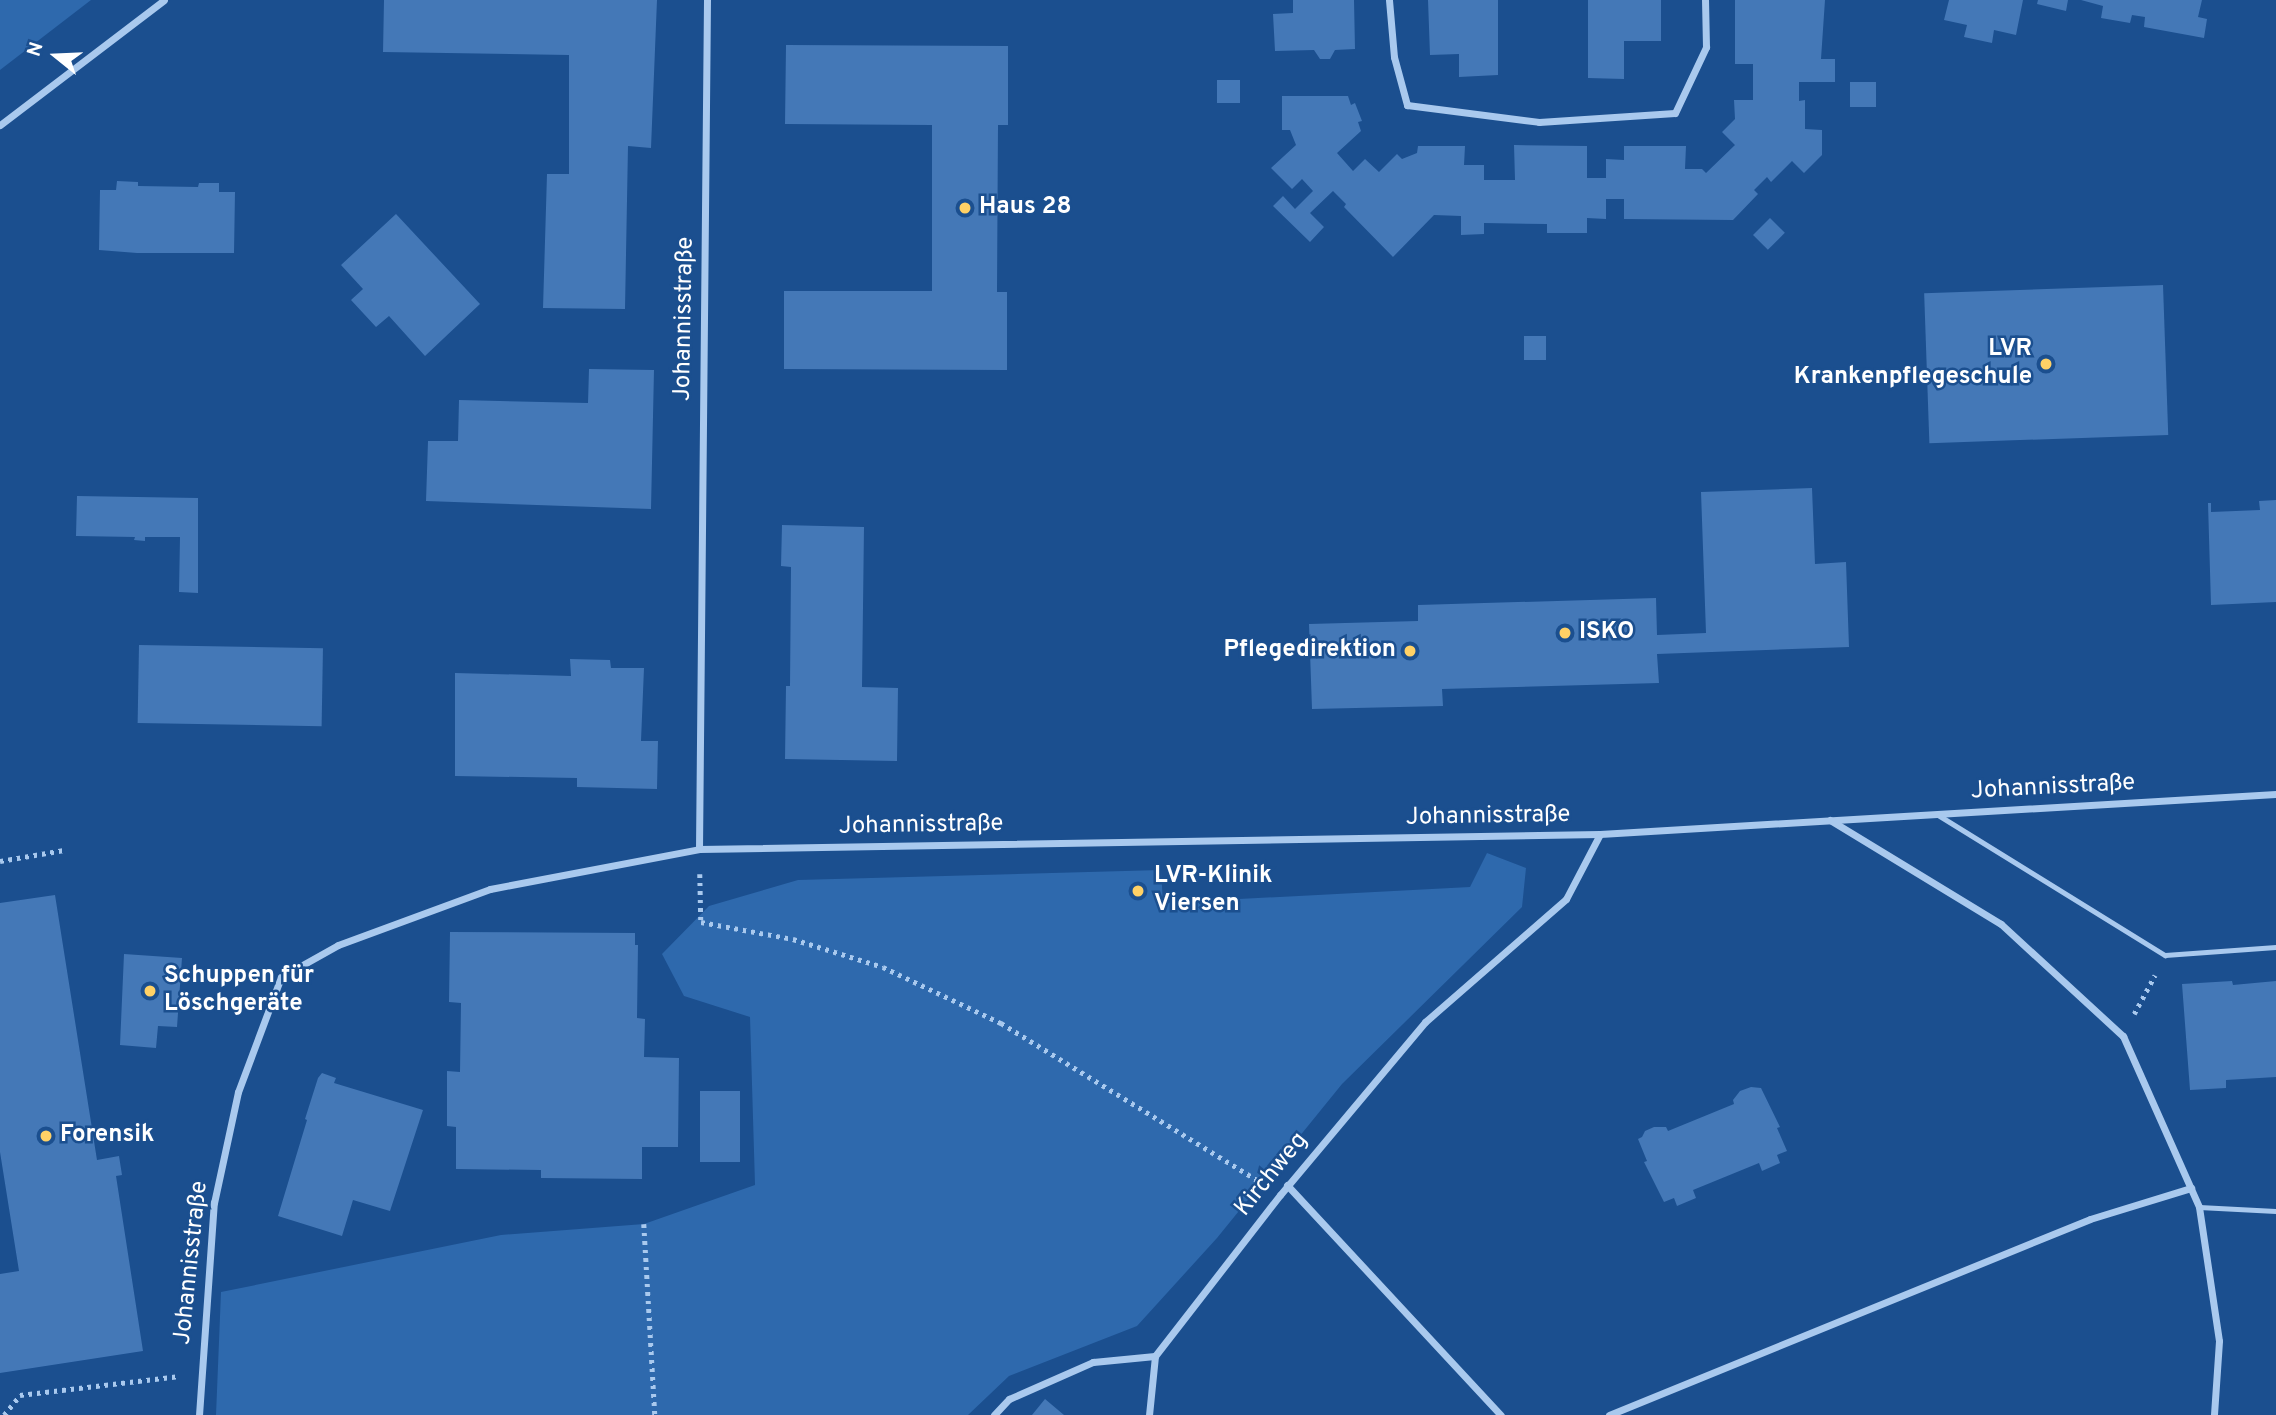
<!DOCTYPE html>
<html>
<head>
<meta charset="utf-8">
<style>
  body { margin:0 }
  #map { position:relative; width:2276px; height:1415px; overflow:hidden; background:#1b4f8f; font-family:Overpass,sans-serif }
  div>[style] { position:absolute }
  .green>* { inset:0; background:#2e69ad }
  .building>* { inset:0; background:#4478b7; transform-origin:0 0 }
  .path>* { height:4.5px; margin-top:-2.25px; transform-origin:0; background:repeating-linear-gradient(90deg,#a9c9ee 0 3.5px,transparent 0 8.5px) }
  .lane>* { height:5px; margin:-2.5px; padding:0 2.5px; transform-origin:2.5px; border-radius:2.5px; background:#a9c9ee }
  .street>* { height:7px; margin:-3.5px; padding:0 3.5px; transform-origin:3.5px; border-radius:3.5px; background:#a9c9ee }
  .dots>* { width:19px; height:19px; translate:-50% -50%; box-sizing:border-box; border:4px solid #1b4f8f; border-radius:50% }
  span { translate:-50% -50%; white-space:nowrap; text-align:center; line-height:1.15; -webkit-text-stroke:5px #1b4f8f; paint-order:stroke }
  .poi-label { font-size:24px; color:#fff; font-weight:700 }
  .left { translate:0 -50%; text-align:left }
  .right { translate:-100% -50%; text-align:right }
  .street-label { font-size:24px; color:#fff }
  .north { position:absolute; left:21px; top:21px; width:70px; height:70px; -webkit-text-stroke:5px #1b4f8f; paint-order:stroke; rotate:288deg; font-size:19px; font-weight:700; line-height:28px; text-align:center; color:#fff }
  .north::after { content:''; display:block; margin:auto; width:24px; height:32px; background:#fff; clip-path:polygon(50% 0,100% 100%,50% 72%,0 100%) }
</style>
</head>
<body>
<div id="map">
  <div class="green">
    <i style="clip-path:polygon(0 0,91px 0,0 70px)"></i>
    <i style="clip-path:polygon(1487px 853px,1526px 868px,1522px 907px,1342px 1084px,1217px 1238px,1137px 1326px,1009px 1376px,968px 1415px,216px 1415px,221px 1292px,501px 1235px,644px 1224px,755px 1185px,750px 1017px,684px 996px,662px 954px,709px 906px,798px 880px,1161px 870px,1163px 903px,1470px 887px)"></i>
  </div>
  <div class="building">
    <i style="clip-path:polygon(384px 0,657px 0,651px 148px,628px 146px,625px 309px,543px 308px,547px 174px,569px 174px,569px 55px,383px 52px)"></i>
    <i style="clip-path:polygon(1293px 0,1354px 0,1355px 49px,1335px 50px,1330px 59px,1320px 59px,1314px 50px,1275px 51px,1273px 14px,1293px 13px)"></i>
    <i style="clip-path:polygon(1428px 0,1498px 0,1498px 75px,1459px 77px,1459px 54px,1430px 55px)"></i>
    <i style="clip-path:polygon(1588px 0,1661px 0,1661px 41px,1624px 41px,1624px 79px,1588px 78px)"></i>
    <i style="clip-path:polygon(1735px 0,1825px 0,1821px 59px,1835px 59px,1835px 82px,1799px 82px,1799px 101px,1805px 100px,1805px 129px,1822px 130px,1822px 155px,1804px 173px,1792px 161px,1771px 182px,1767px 177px,1754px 190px,1758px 194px,1733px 220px,1624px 219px,1624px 199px,1606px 199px,1606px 219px,1587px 218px,1587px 233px,1547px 233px,1547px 224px,1484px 223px,1484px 234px,1461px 235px,1461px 216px,1434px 215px,1393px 257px,1344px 207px,1346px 204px,1333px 191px,1310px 213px,1324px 227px,1310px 242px,1273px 206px,1283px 196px,1295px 209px,1313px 191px,1302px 179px,1292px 189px,1271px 168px,1296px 145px,1290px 130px,1282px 130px,1282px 96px,1348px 96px,1351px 105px,1355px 103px,1362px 121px,1358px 122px,1361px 131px,1337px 153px,1353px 171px,1365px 159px,1379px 172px,1397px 154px,1402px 159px,1417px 153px,1418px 146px,1465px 146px,1464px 165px,1484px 165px,1484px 180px,1515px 180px,1514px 145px,1587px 146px,1587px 178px,1606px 178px,1606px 159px,1624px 160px,1624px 146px,1686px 146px,1685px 169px,1702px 169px,1706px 173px,1735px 145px,1722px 132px,1735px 119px,1734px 100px,1753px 100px,1753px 64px,1735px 64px)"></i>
    <i style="clip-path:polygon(1949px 0,2023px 0,2016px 35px,1994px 30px,1992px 43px,1964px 37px,1967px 25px,1944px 20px)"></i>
    <i style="clip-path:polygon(2038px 0,2068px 0,2066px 11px,2037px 4px)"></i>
    <i style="clip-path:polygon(2081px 0,2202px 0,2198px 17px,2207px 19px,2204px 38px,2144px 27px,2145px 17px,2132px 15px,2130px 23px,2101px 18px,2103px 6px)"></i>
    <i style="clip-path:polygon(786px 45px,1008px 46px,1008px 125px,998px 125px,997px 292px,1007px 292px,1007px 370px,784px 369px,784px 291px,932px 291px,932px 125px,785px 124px)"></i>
    <i style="left:1217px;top:80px;width:23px;height:23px"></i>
    <i style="left:1850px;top:82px;width:26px;height:25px"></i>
    <i style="clip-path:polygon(117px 181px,138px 182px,138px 186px,198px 187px,199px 183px,219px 183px,219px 192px,235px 192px,234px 253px,137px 253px,99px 250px,100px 190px,116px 190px)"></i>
    <i style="clip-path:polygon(396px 214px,480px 304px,425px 356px,389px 316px,376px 327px,351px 300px,363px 289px,341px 265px)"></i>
    <i style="left:1770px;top:218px;width:21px;height:24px;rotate:45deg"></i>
    <i style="left:2163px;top:285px;width:150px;height:239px;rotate:88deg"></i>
    <i style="left:1524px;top:336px;width:22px;height:24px"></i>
    <i style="clip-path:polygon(589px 369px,654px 370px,651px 509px,426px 501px,428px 441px,458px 441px,459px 400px,588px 403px)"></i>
    <i style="clip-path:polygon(1812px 488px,1815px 564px,1846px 562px,1849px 647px,1657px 654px,1659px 683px,1442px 689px,1443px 706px,1312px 709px,1309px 624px,1418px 621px,1418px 605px,1656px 598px,1657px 635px,1706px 633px,1701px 492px)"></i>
    <i style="clip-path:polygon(77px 496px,198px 498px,198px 593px,179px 592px,180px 537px,145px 537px,145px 541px,134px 540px,135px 537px,76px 536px)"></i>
    <i style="clip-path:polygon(2276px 500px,2276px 602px,2211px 605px,2208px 503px,2211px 503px,2211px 512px,2260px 510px,2259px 501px)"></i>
    <i style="clip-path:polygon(782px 525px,864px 527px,862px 687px,898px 688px,897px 761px,785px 759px,786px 686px,790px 686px,791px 567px,781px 566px)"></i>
    <i style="left:139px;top:645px;width:184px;height:78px;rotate:1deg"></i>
    <i style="clip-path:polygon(570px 659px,610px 660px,611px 668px,644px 668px,641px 741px,658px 741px,657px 789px,577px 787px,577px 778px,455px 776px,455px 673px,571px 676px)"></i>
    <i style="clip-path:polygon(55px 895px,97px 1160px,119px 1156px,122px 1175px,116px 1176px,143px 1351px,0 1373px,0 1274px,19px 1271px,0 1152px,0 903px)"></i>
    <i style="clip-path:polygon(450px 932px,635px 933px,635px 945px,638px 945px,637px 1018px,645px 1019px,644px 1057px,679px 1058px,678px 1147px,642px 1147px,642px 1179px,541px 1178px,541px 1170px,456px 1169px,456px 1127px,447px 1126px,447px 1071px,460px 1072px,461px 1003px,449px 1002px)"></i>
    <i style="clip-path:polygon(124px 954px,182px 958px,177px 1027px,158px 1026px,156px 1048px,120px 1045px)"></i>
    <i style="clip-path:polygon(2232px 981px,2233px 985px,2276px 981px,2276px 1077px,2226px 1080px,2226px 1088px,2190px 1090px,2182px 984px)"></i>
    <i style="clip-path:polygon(322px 1073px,336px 1078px,334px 1083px,423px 1110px,390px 1211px,353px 1200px,342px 1236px,278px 1216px,307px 1120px,305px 1119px,318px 1078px)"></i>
    <i style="clip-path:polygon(1751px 1087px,1761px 1088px,1780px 1127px,1777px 1128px,1787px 1151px,1777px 1155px,1780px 1163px,1762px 1171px,1759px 1163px,1693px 1190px,1696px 1198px,1677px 1206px,1674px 1198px,1664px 1202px,1644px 1162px,1647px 1161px,1638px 1139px,1642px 1137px,1645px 1131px,1654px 1127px,1666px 1127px,1668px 1131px,1734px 1104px,1733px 1100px,1740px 1091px)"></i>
    <i style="left:700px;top:1091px;width:40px;height:71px"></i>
    <i style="clip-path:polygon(1045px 1399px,1064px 1415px,1032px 1415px)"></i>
  </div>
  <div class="path">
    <i style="left:0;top:861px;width:65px;rotate:-9.8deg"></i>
    <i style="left:700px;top:874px;width:48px;rotate:88.8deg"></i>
    <i style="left:701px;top:922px;width:94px;rotate:10.5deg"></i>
    <i style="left:793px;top:939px;width:94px;rotate:17.3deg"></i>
    <i style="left:883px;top:967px;width:131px;rotate:25.4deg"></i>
    <i style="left:1001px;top:1023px;width:304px;rotate:31.5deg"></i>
    <i style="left:2134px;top:1014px;width:44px;rotate:-61.7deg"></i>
    <i style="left:644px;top:1224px;width:191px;rotate:86.7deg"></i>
    <i style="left:4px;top:1415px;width:26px;rotate:-51deg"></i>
    <i style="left:20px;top:1395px;width:161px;rotate:-6.8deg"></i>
  </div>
  <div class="lane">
    <i style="left:1938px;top:815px;width:267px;rotate:31.7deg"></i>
    <i style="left:2165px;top:955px;width:111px;rotate:-4.1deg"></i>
    <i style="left:2199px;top:1207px;width:77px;rotate:3deg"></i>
  </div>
  <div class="street">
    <i style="left:707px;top:0;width:849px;rotate:90.54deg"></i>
    <i style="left:699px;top:849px;width:901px;rotate:-0.95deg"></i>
    <i style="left:1600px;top:834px;width:677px;rotate:-3.39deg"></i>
    <i style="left:1389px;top:0;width:57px;rotate:85deg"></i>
    <i style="left:1394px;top:57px;width:50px;rotate:74.8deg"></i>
    <i style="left:1407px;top:105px;width:133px;rotate:7.3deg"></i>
    <i style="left:1539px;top:122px;width:136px;rotate:-3.8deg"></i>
    <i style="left:1675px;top:113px;width:73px;rotate:-64.8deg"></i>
    <i style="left:1706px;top:47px;width:47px;rotate:-91.2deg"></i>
    <i style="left:0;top:125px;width:206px;rotate:-37.3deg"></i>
    <i style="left:1830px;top:820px;width:200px;rotate:31.3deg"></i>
    <i style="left:2001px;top:924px;width:166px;rotate:42.6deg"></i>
    <i style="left:2123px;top:1036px;width:187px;rotate:66deg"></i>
    <i style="left:2199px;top:1207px;width:135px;rotate:81.5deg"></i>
    <i style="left:2219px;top:1341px;width:74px;rotate:93.9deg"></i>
    <i style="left:1287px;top:1185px;width:314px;rotate:47.1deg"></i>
    <i style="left:199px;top:1415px;width:213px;rotate:-86deg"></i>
    <i style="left:214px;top:1203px;width:114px;rotate:-77.8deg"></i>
    <i style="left:238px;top:1092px;width:123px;rotate:-69.5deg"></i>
    <i style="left:281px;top:977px;width:65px;rotate:-29.3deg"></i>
    <i style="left:338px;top:945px;width:162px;rotate:-20.2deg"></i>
    <i style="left:490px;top:889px;width:213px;rotate:-10.8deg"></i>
    <i style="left:994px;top:1415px;width:22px;rotate:-47deg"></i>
    <i style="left:1009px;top:1399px;width:92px;rotate:-23.8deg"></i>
    <i style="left:1093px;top:1362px;width:62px;rotate:-5.5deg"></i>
    <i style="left:1149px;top:1415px;width:59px;rotate:-84.2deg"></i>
    <i style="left:1155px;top:1356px;width:204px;rotate:-52.2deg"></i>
    <i style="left:1280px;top:1195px;width:226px;rotate:-50deg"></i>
    <i style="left:1425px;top:1022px;width:187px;rotate:-41.1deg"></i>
    <i style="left:1566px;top:899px;width:73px;rotate:-62.4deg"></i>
    <i style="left:1609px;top:1415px;width:519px;rotate:-22.17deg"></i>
    <i style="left:2090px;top:1219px;width:106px;rotate:-17.1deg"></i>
  </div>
  <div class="dots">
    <i style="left:965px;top:208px;background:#ffd166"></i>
    <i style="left:2046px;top:364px;background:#ffd166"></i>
    <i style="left:1565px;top:633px;background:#ffd166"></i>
    <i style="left:1410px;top:651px;background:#ffd166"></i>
    <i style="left:1138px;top:891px;background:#ffd166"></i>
    <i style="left:150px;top:991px;background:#ffd166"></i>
    <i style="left:46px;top:1136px;background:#ffd166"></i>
  </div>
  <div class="poi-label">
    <span class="left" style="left:979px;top:208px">Haus 28</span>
    <span class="right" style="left:2032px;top:364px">LVR<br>Krankenpflegeschule</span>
    <span class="left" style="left:1579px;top:633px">ISKO</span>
    <span class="right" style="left:1396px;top:651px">Pflegedirektion</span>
    <span class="left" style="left:1154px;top:891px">LVR-Klinik<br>Viersen</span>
    <span class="left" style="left:164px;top:991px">Schuppen für<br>Löschgeräte</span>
    <span class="left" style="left:60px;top:1136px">Forensik</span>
  </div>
  <div class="street-label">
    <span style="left:685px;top:319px;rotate:-89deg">Johannisstraße</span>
    <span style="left:2053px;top:788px;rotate:-3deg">Johannisstraße</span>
    <span style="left:1488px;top:817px;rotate:-1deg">Johannisstraße</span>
    <span style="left:921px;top:826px;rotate:-1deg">Johannisstraße</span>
    <span style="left:1272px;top:1175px;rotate:-51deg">Kirchweg</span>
    <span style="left:192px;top:1263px;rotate:-84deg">Johannisstraße</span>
  </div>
  <div class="north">N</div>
</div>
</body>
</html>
